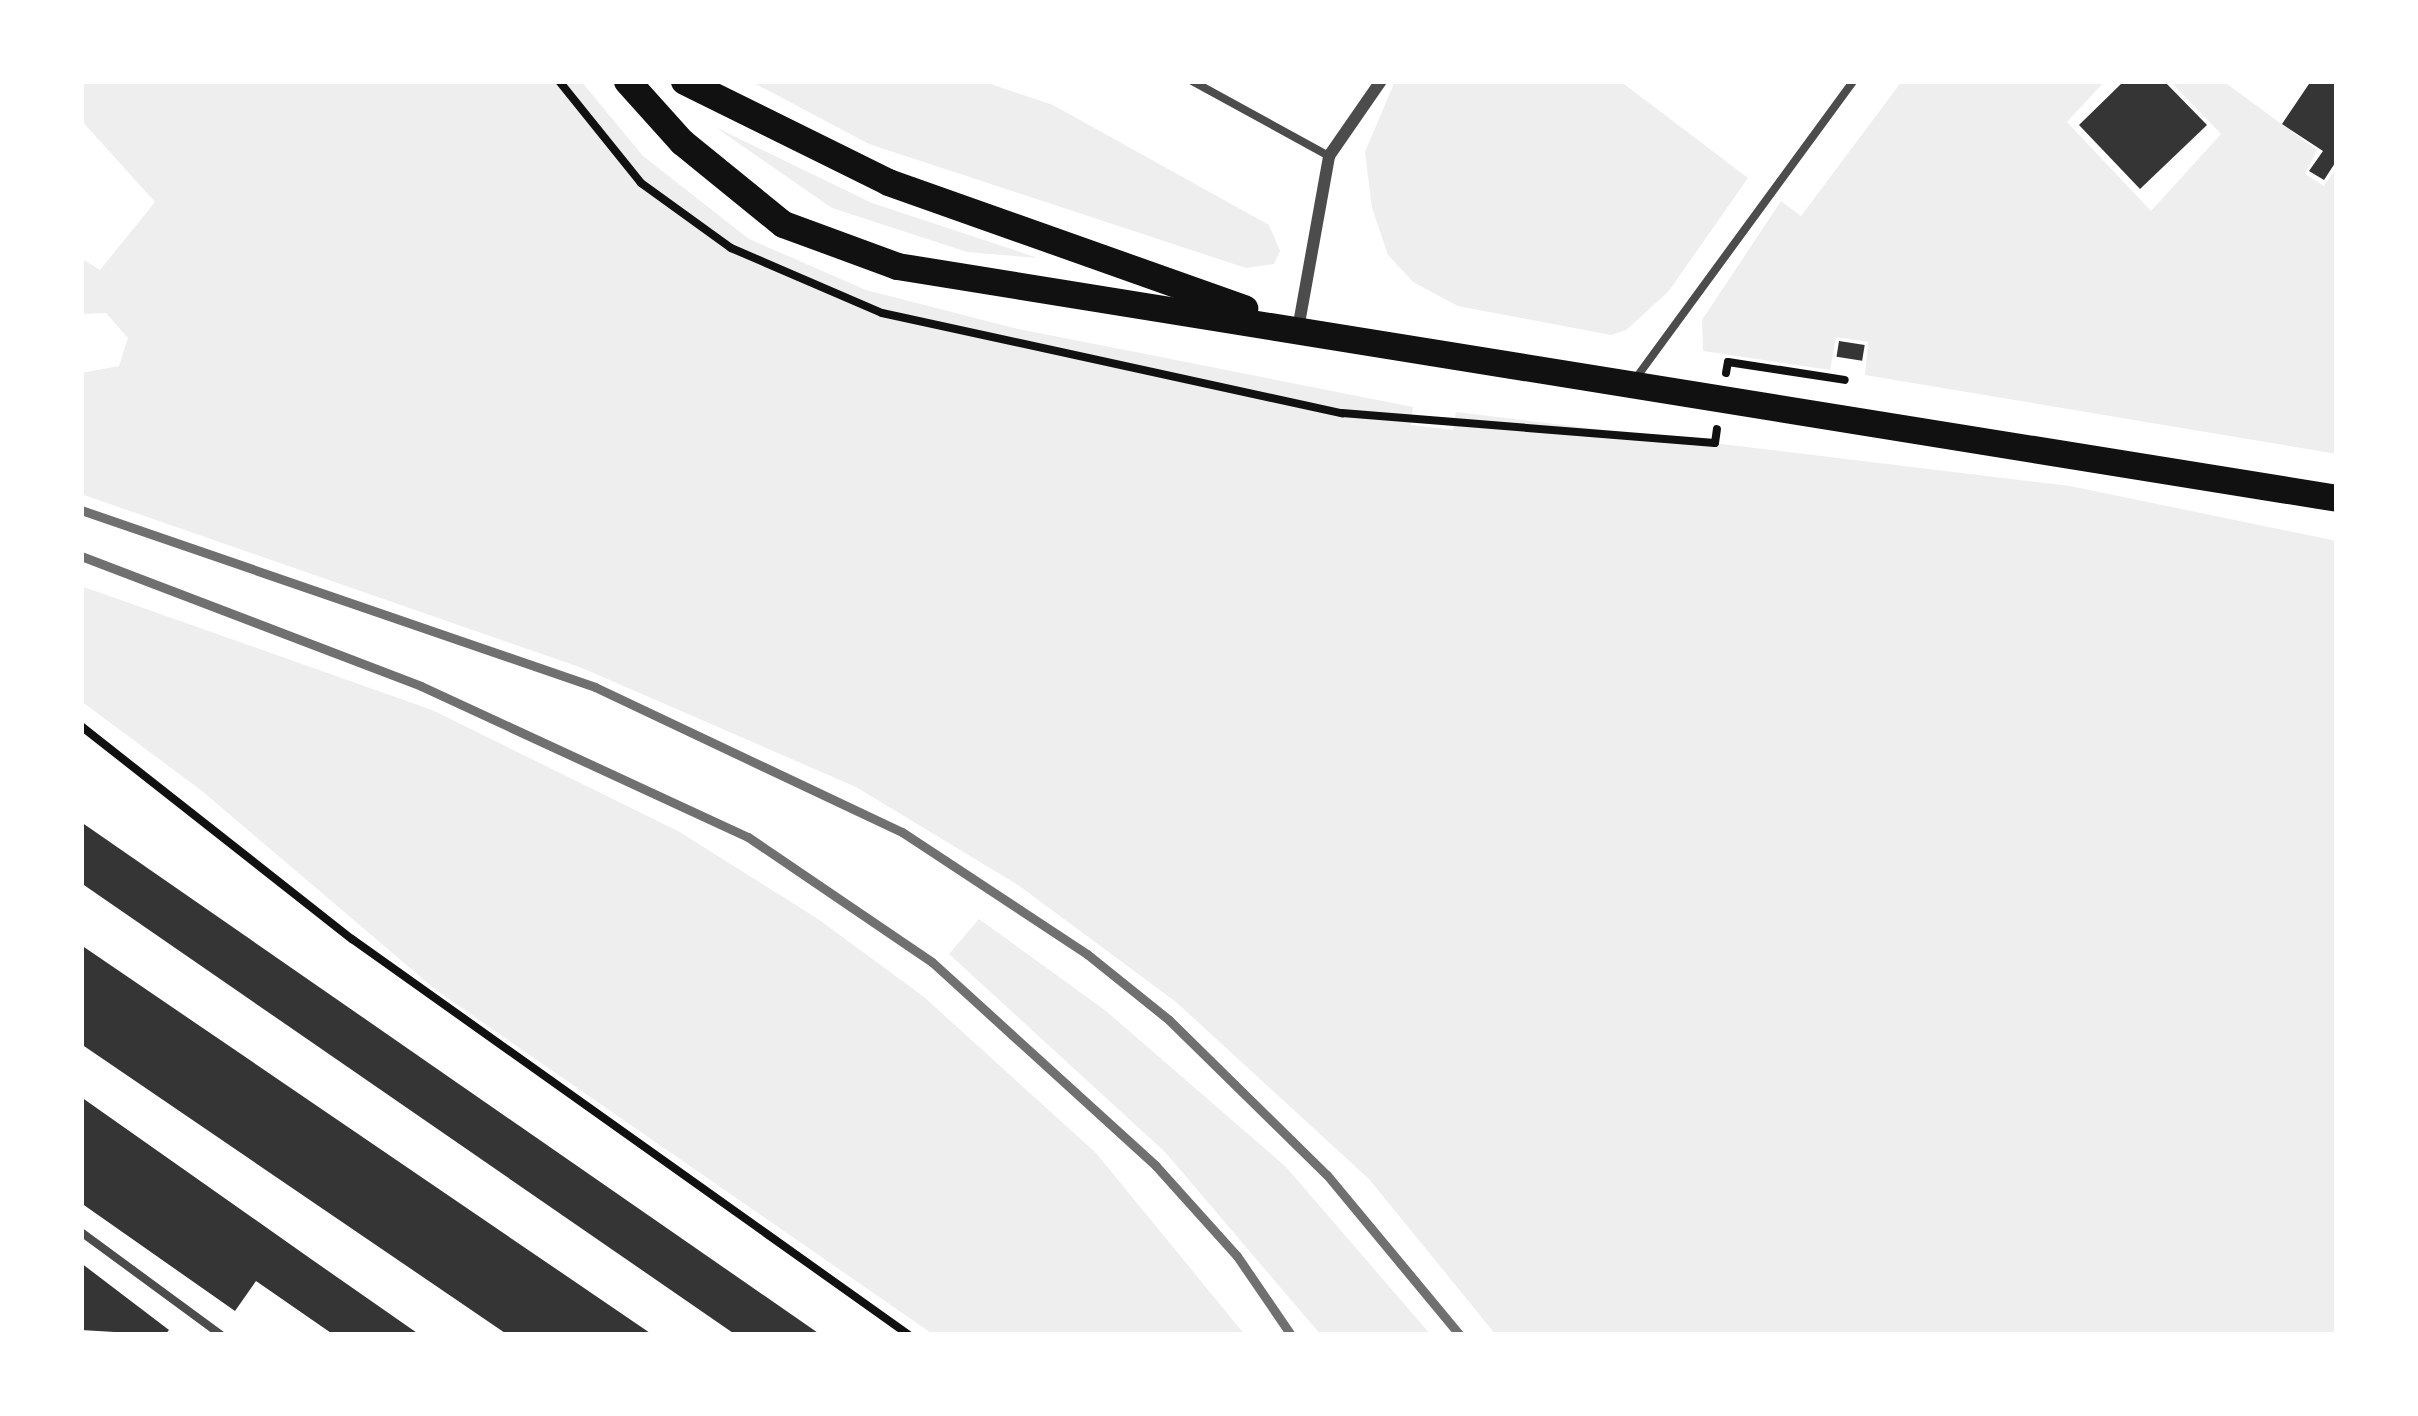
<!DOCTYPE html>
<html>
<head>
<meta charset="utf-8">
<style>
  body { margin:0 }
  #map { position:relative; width:2418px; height:1416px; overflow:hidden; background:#fff; font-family:"Crimson Pro",serif }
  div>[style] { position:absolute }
  .green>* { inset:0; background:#eee }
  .building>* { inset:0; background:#353535; transform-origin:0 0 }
  .path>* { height:8px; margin:-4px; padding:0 4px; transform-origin:4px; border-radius:4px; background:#111 }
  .service>* { height:8px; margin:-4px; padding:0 4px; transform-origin:4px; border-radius:4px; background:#4c4c4c }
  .minor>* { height:12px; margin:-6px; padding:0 6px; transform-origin:6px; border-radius:6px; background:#4c4c4c }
  .trunk>* { height:27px; margin:-13.5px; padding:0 13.5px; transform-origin:13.5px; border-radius:13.5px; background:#111 }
  .rail>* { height:9px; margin:-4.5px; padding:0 4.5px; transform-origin:4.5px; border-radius:4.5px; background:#707070 }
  span { translate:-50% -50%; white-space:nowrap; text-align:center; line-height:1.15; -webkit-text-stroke:12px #fff; paint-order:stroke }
  .frame { position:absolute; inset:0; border:84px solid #fff; pointer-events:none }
</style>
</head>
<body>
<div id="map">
  <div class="green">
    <i style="clip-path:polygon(81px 81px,581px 81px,643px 156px,749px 239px,866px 290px,1014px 328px,1413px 407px,1411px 425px,1453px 430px,1456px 412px,2070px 486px,2337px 541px,2337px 1335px,1496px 1335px,1369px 1179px,1176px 1002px,1018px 885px,856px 787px,582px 668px,81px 494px,81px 373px,119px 366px,128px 338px,106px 313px,81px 314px,81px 258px,100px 270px,155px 202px,81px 120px)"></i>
    <i style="clip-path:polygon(750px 81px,982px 81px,1053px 105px,1269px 225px,1280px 251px,1274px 264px,1246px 268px,869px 144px)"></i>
    <i style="clip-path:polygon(1395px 81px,1620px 81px,1748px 178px,1668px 292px,1626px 330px,1611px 335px,1458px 306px,1413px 282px,1388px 255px,1372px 208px,1365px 152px)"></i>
    <i style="clip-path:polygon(1902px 81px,2105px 81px,2067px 122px,2151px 211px,2221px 134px,2170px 81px,2223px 81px,2317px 150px,2305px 174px,2324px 186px,2337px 167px,2337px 454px,1865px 375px,1868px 342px,1836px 337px,1830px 370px,1703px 351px,1702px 320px,1781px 201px,1801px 216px)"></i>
    <i style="clip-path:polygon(715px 127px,872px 203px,1038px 258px,967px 252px,832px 208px)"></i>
    <i style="clip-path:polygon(81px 586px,432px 710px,678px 831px,818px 919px,924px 997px,1096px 1153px,1245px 1335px,934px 1335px,436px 990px,202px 791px,81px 701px)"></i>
    <i style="clip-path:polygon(979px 919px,1106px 1011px,1286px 1167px,1431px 1335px,1321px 1335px,1165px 1152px,949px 954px)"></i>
  </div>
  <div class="building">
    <i style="clip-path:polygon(2124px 81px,2164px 81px,2207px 125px,2140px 189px,2079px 125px)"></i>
    <i style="clip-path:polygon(2311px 81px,2337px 81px,2337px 160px,2324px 180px,2309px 171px,2323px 151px,2282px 124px)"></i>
    <i style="left:1839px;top:341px;width:26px;height:16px;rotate:9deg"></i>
    <i style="clip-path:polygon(81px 822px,821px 1335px,736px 1335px,81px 883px)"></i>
    <i style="clip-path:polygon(81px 945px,653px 1335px,508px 1335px,81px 1044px)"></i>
    <i style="clip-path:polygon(81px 1097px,311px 1259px,420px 1335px,334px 1335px,256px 1281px,235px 1311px,81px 1203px)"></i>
    <i style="clip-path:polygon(81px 1263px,169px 1330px,165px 1335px,81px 1330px)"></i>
  </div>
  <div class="path">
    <i style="left:559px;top:81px;width:131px;rotate:51.2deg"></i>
    <i style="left:641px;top:183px;width:111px;rotate:35.8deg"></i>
    <i style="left:731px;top:248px;width:164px;rotate:23.3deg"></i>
    <i style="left:882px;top:313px;width:471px;rotate:12.3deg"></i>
    <i style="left:1342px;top:413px;width:374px;rotate:4.6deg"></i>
    <i style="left:1715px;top:443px;width:14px;rotate:-82deg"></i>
    <i style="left:1726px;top:373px;width:11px;rotate:-80deg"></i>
    <i style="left:1728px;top:362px;width:118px;rotate:8.7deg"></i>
    <i style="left:81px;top:726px;width:345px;rotate:38.2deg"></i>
    <i style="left:352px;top:939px;width:683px;rotate:35.41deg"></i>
  </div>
  <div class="service">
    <i style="left:1192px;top:81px;width:156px;rotate:28.7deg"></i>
    <i style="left:1636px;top:378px;width:368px;rotate:-53.8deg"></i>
    <i style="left:81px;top:1232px;width:174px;rotate:36.3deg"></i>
  </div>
  <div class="minor">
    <i style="left:1298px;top:329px;width:176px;rotate:-79.8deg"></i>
    <i style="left:1329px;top:156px;width:91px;rotate:-55.3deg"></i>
  </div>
  <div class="trunk">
    <i style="left:627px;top:81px;width:82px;rotate:48deg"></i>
    <i style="left:682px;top:142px;width:130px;rotate:39.1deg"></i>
    <i style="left:783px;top:224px;width:121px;rotate:20.2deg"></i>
    <i style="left:897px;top:266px;width:1459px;rotate:9.15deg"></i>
    <i style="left:684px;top:81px;width:228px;rotate:26.3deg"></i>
    <i style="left:888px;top:182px;width:378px;rotate:19.5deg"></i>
  </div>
  <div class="rail">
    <i style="left:81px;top:510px;width:544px;rotate:19deg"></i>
    <i style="left:595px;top:687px;width:340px;rotate:25.3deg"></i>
    <i style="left:902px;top:832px;width:222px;rotate:33.4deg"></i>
    <i style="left:1087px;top:954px;width:105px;rotate:38.8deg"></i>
    <i style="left:1169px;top:1020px;width:221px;rotate:44.5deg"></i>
    <i style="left:1327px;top:1175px;width:208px;rotate:50.3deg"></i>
    <i style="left:81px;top:556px;width:364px;rotate:20.9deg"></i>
    <i style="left:421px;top:686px;width:360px;rotate:24.8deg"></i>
    <i style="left:748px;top:837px;width:222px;rotate:34.2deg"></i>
    <i style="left:932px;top:962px;width:303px;rotate:42.3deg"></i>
    <i style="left:1156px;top:1166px;width:121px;rotate:48deg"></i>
    <i style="left:1237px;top:1256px;width:96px;rotate:55.6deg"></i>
  </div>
  <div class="frame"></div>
</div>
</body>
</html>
